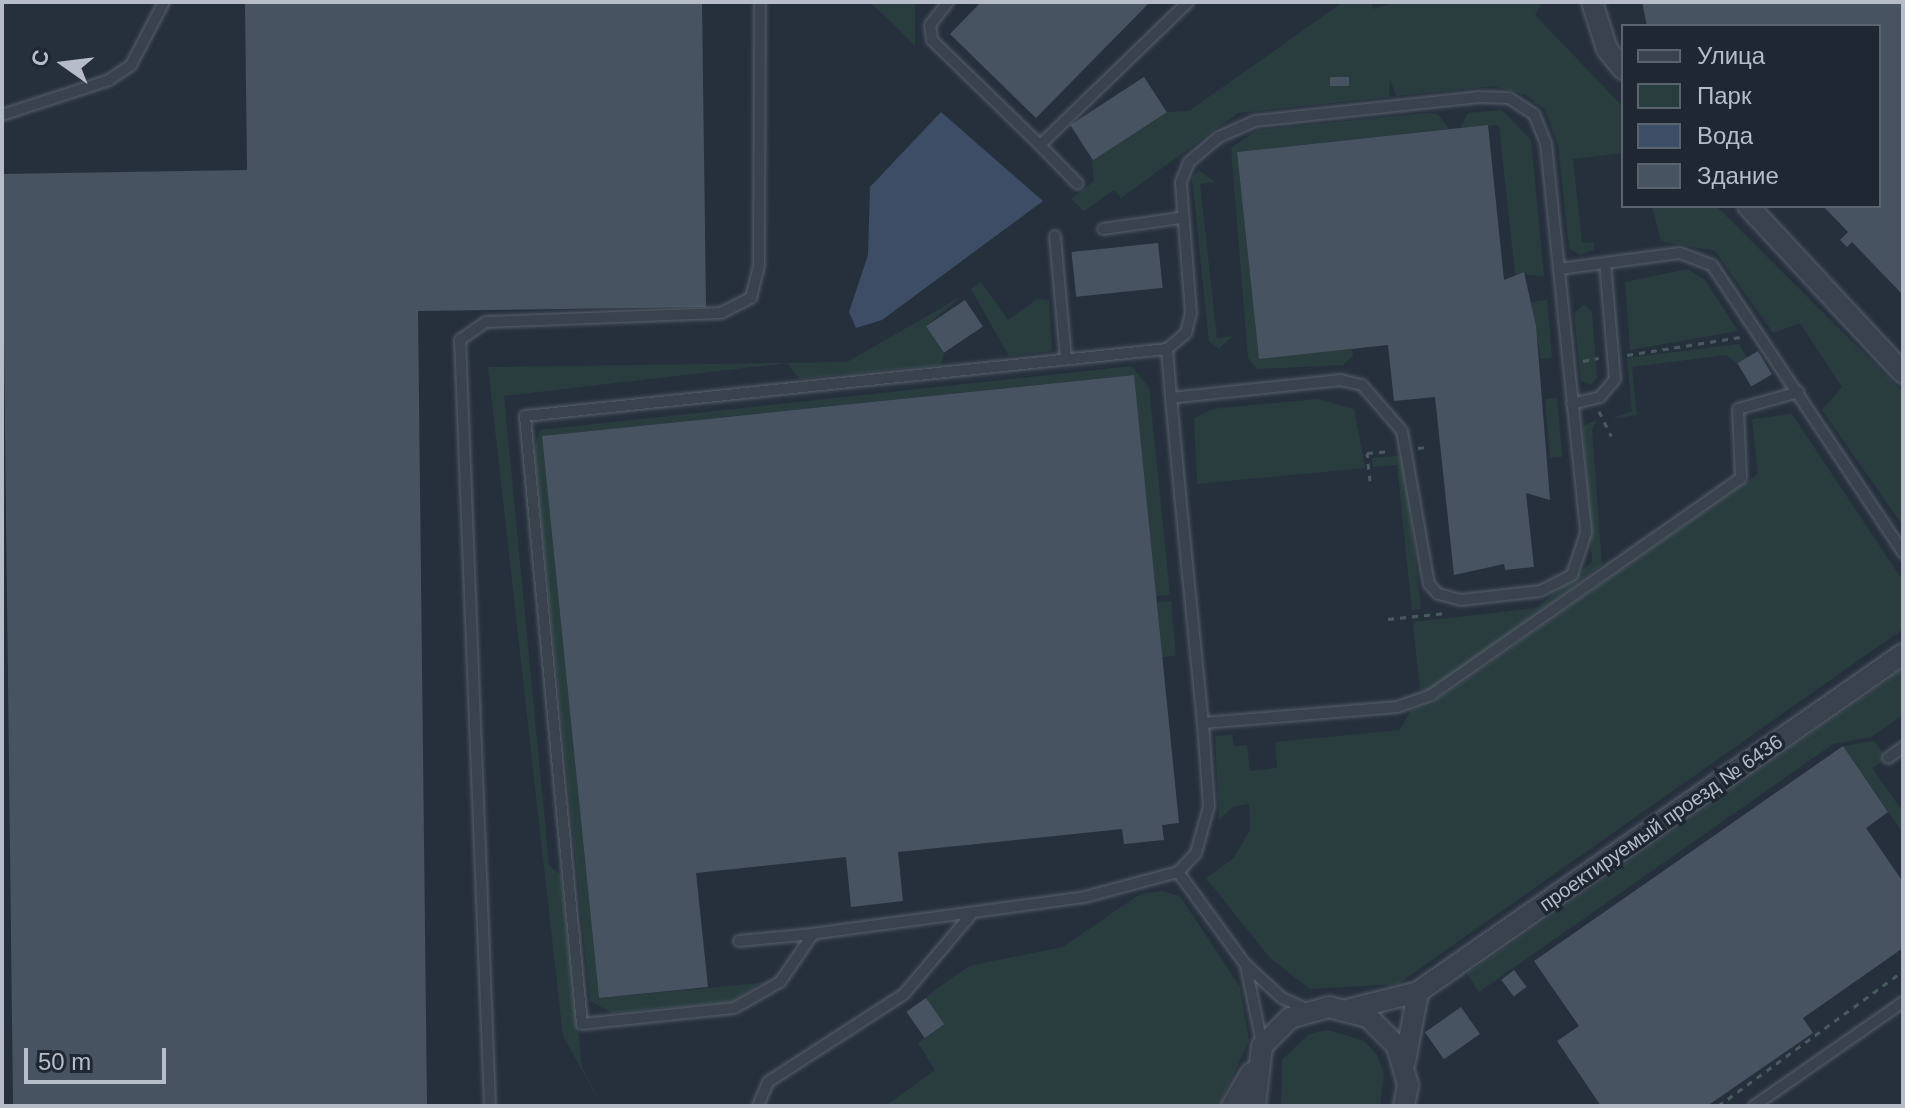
<!DOCTYPE html>
<html>
<head>
<meta charset="utf-8">
<style>
  body { margin:0 }
  #map { position:relative; width:1905px; height:1108px; overflow:hidden; background:#26303d; font-family:Arial,sans-serif }
  div>[style] { position:absolute }
  .green>* { inset:0; background:#293d3f; transform-origin:0 0 }
  .water>* { inset:0; background:#3d4d65 }
  .building>* { inset:0; background:#485361; transform-origin:0 0 }
  .path>* { height:3px; margin-top:-1.5px; transform-origin:0; background:repeating-linear-gradient(90deg,#485a5d 0 6px,transparent 0 12px) }
  .roads { filter:drop-shadow(0 0 2px #58606b) drop-shadow(0 0 2px #58606b) }
  .service>* { height:10px; margin:-5px; padding:0 5px; transform-origin:5px; border-radius:5px; background:#3a424e }
  .minor>* { height:20px; margin:-10px; padding:0 10px; transform-origin:10px; border-radius:10px; background:#3a424e }
  span { translate:-50% -50%; white-space:nowrap; text-align:center; line-height:1.15; -webkit-text-stroke:7px #1f2733; paint-order:stroke }
  .street-label { font-size:20px; color:#b6bdc8 }
  .frame { position:absolute; inset:0; border:4px solid #b6bdc8; pointer-events:none }
  .legend { position:absolute; left:1621px; top:24px; width:260px; height:184px; box-sizing:border-box; background:#1f2733; border:2px solid #5b636f; margin:0; padding:10px 14px; list-style:none; font-size:24px; color:#b6bdc8 }
  .legend li { display:flex; align-items:center; gap:16px; height:40px }
  .legend b { width:40px; border:2px solid #5b636f }
  .north { position:absolute; left:24px; top:24px; width:80px; height:80px; -webkit-text-stroke:6px #1f2733; paint-order:stroke; rotate:284deg; font-size:22px; font-weight:700; line-height:32px; text-align:center; color:#b6bdc8 }
  .north::after { content:''; display:block; margin:auto; width:28px; height:36px; background:#b6bdc8; clip-path:polygon(50% 0,100% 100%,50% 72%,0 100%) }
  .scale { position:absolute; left:24px; top:1048px; width:142px; height:36px; box-sizing:border-box; border:4px solid #b6bdc8; border-top:0; padding-left:10px; font-size:24px; line-height:28px; white-space:nowrap; color:#b6bdc8; -webkit-text-stroke:6px #1f2733; paint-order:stroke }
</style>
</head>
<body>
<div id="map">
  <div class="green">
    <i style="clip-path:polygon(870px 2px,915px 2px,915px 46px,892px 23px)"></i>
    <i style="clip-path:polygon(1343px 2px,1371px 2px,1373px 9px,1397px 2px,1542px 2px,1535px 15px,1623px 107px,1623px 153px,1573px 159px,1582px 243px,1594px 242px,1594px 250px,1580px 255px,1569px 248px,1558px 145px,1545px 110px,1526px 95px,1494px 86px,1396px 96px,1390px 78px,1389px 97px,1238px 113px,1121px 198px,1114px 190px,1084px 211px,1071px 199px,1094px 181px,1092px 161px,1167px 112px,1189px 111px)"></i>
    <i style="clip-path:polygon(1502px 110px,1531px 140px,1544px 276px,1515px 274px,1499px 125px,1460px 128px,1468px 113px)"></i>
    <i style="clip-path:polygon(1427px 113px,1438px 114px,1449px 129px,1237px 152px,1259px 358px,1352px 349px,1353px 356px,1343px 365px,1257px 369px,1248px 358px,1231px 148px,1257px 130px)"></i>
    <i style="clip-path:polygon(1199px 170px,1215px 182px,1200px 184px,1217px 338px,1232px 336px,1219px 349px,1209px 341px,1192px 178px)"></i>
    <i style="clip-path:polygon(1652px 206px,1716px 206px,1903px 392px,1903px 526px,1822px 410px,1842px 387px,1800px 323px,1773px 333px,1715px 251px,1661px 241px)"></i>
    <i style="clip-path:polygon(1688px 269px,1705px 280px,1738px 331px,1630px 350px,1625px 282px)"></i>
    <i style="clip-path:polygon(981px 282px,1008px 320px,1037px 299px,1049px 300px,1052px 351px,1009px 356px,971px 289px)"></i>
    <i style="clip-path:polygon(962px 296px,926px 326px,944px 353px,941px 365px,799px 379px,787px 363px,504px 396px,549px 865px,561px 875px,582px 1067px,602px 1106px,563px 1036px,488px 367px,847px 362px)"></i>
    <i style="clip-path:polygon(1547px 300px,1552px 358px,1541px 359px,1531px 302px)"></i>
    <i style="clip-path:polygon(1584px 304px,1592px 312px,1597px 378px,1591px 385px,1581px 381px,1574px 313px)"></i>
    <i style="clip-path:polygon(1739px 344px,1747px 358px,1738px 364px,1726px 355px,1632px 367px,1637px 415px,1611px 419px,1632px 411px,1627px 358px)"></i>
    <i style="clip-path:polygon(1132px 366px,1149px 388px,1170px 595px,1156px 596px,1133px 375px,542px 436px,599px 998px,761px 983px,731px 1002px,612px 1013px,590px 1001px,534px 451px,540px 430px)"></i>
    <i style="left:1557px;top:398px;width:59px;height:12px;rotate:85deg"></i>
    <i style="clip-path:polygon(1318px 399px,1354px 409px,1365px 468px,1197px 484px,1194px 418px,1212px 409px)"></i>
    <i style="clip-path:polygon(1792px 414px,1903px 581px,1903px 629px,1398px 984px,1310px 989px,1270px 958px,1206px 878px,1233px 859px,1250px 830px,1249px 804px,1234px 806px,1219px 820px,1215px 736px,1232px 734px,1234px 746px,1247px 745px,1250px 771px,1277px 768px,1275px 742px,1400px 730px,1411px 710px,1430px 705px,1758px 474px,1752px 419px)"></i>
    <i style="clip-path:polygon(1597px 420px,1592px 430px,1602px 565px,1432px 690px,1420px 690px,1413px 622px,1536px 608px,1592px 562px,1583px 426px)"></i>
    <i style="clip-path:polygon(1404px 455px,1421px 609px,1412px 610px,1397px 465px,1373px 467px,1372px 458px)"></i>
    <i style="left:1171px;top:601px;width:55px;height:14px;rotate:85deg"></i>
    <i style="clip-path:polygon(1903px 669px,1903px 715px,1871px 737px,1833px 744px,1479px 992px,1467px 974px)"></i>
    <i style="clip-path:polygon(1874px 741px,1887px 758px,1872px 768px,1903px 812px,1903px 833px,1843px 746px)"></i>
    <i style="clip-path:polygon(1162px 891px,1180px 896px,1240px 987px,1249px 1041px,1219px 1106px,885px 1106px,935px 1070px,918px 1043px,943px 1024px,926px 998px,936px 989px,969px 966px,1063px 947px,1140px 894px)"></i>
    <i style="clip-path:polygon(1328px 1030px,1364px 1041px,1377px 1055px,1384px 1073px,1380px 1106px,1281px 1106px,1282px 1060px,1309px 1034px)"></i>
  </div>
  <div class="water">
    <i style="clip-path:polygon(941px 112px,1043px 201px,882px 320px,856px 328px,849px 312px,868px 255px,870px 187px)"></i>
  </div>
  <div class="building">
    <i style="clip-path:polygon(245px 2px,702px 2px,706px 307px,418px 311px,427px 1106px,13px 1106px,2px 174px,247px 170px)"></i>
    <i style="clip-path:polygon(981px 2px,1150px 2px,1036px 118px,950px 34px)"></i>
    <i style="clip-path:polygon(1642px 2px,1903px 2px,1903px 295px,1852px 242px,1847px 247px,1840px 240px,1848px 232px,1823px 206px,1879px 206px,1879px 26px,1647px 26px)"></i>
    <i style="left:1144px;top:77px;width:42px;height:88px;rotate:57deg"></i>
    <i style="left:1349px;top:77px;width:9px;height:19px;rotate:90deg"></i>
    <i style="clip-path:polygon(1488px 125px,1504px 280px,1524px 272px,1536px 326px,1550px 500px,1526px 493px,1534px 567px,1505px 570px,1504px 564px,1454px 575px,1435px 397px,1394px 401px,1388px 345px,1259px 359px,1237px 152px)"></i>
    <i style="left:1158px;top:243px;width:45px;height:87px;rotate:84deg"></i>
    <i style="left:965px;top:300px;width:32px;height:47px;rotate:56deg"></i>
    <i style="left:1758px;top:351px;width:27px;height:24px;rotate:59deg"></i>
    <i style="clip-path:polygon(1134px 375px,1179px 823px,1162px 825px,1164px 840px,1124px 844px,1122px 829px,898px 852px,903px 901px,851px 907px,846px 857px,696px 873px,708px 987px,599px 998px,542px 436px)"></i>
    <i style="clip-path:polygon(1843px 746px,1888px 812px,1866px 828px,1903px 882px,1903px 948px,1803px 1018px,1813px 1033px,1707px 1106px,1601px 1106px,1557px 1041px,1579px 1026px,1534px 961px)"></i>
    <i style="left:1514px;top:970px;width:21px;height:16px;rotate:53deg"></i>
    <i style="left:926px;top:998px;width:32px;height:24px;rotate:55deg"></i>
    <i style="left:1461px;top:1007px;width:33px;height:44px;rotate:55deg"></i>
  </div>
  <div class="path">
    <i style="left:1627px;top:355px;width:115px;rotate:-9deg"></i>
    <i style="left:1583px;top:361px;width:16px;rotate:-11deg"></i>
    <i style="left:1599px;top:411px;width:28px;rotate:64deg"></i>
    <i style="left:1418px;top:448px;width:10px;rotate:-6deg"></i>
    <i style="left:1370px;top:481px;width:28px;rotate:-96deg"></i>
    <i style="left:1367px;top:453px;width:24px;rotate:-5deg"></i>
    <i style="left:1388px;top:619px;width:58px;rotate:-5.9deg"></i>
    <i style="left:1718px;top:1106px;width:229px;rotate:-36.1deg"></i>
  </div>
  <div class="roads">
    <div class="service">
      <i style="left:948px;top:2px;width:29px;rotate:128deg"></i>
      <i style="left:930px;top:25px;width:15px;rotate:82deg"></i>
      <i style="left:932px;top:40px;width:151px;rotate:44.2deg"></i>
      <i style="left:1040px;top:145px;width:206px;rotate:-44deg"></i>
      <i style="left:2px;top:115px;width:113px;rotate:-18.1deg"></i>
      <i style="left:109px;top:80px;width:27px;rotate:-34deg"></i>
      <i style="left:131px;top:65px;width:71px;rotate:-62.4deg"></i>
      <i style="left:1040px;top:145px;width:54px;rotate:45.7deg"></i>
      <i style="left:1103px;top:229px;width:78px;rotate:-8.1deg"></i>
      <i style="left:1055px;top:236px;width:123px;rotate:84.9deg"></i>
      <i style="left:1559px;top:269px;width:122px;rotate:-7.5deg"></i>
      <i style="left:1680px;top:253px;width:34px;rotate:21deg"></i>
      <i style="left:1712px;top:265px;width:346px;rotate:56.4deg"></i>
      <i style="left:1167px;top:349px;width:49px;rotate:85.3deg"></i>
      <i style="left:1171px;top:398px;width:96px;rotate:84.6deg"></i>
      <i style="left:1180px;top:494px;width:230px;rotate:84.3deg"></i>
      <i style="left:1203px;top:723px;width:83px;rotate:85.9deg"></i>
      <i style="left:1209px;top:806px;width:49px;rotate:105.5deg"></i>
      <i style="left:1196px;top:853px;width:26px;rotate:133deg"></i>
      <i style="left:1178px;top:872px;width:96px;rotate:165deg"></i>
      <i style="left:1085px;top:897px;width:275px;rotate:172.3deg"></i>
      <i style="left:813px;top:934px;width:58px;rotate:124.5deg"></i>
      <i style="left:780px;top:982px;width:53px;rotate:150.5deg"></i>
      <i style="left:734px;top:1008px;width:153px;rotate:174deg"></i>
      <i style="left:582px;top:1024px;width:611px;rotate:-95.36deg"></i>
      <i style="left:525px;top:416px;width:645px;rotate:-5.96deg"></i>
      <i style="left:1167px;top:349px;width:25px;rotate:-40deg"></i>
      <i style="left:1186px;top:333px;width:21px;rotate:-76deg"></i>
      <i style="left:1191px;top:313px;width:131px;rotate:-94.4deg"></i>
      <i style="left:1181px;top:182px;width:22px;rotate:-68deg"></i>
      <i style="left:1189px;top:162px;width:39px;rotate:-40deg"></i>
      <i style="left:1219px;top:137px;width:39px;rotate:-24deg"></i>
      <i style="left:1255px;top:121px;width:224px;rotate:-6.1deg"></i>
      <i style="left:1478px;top:97px;width:31px;rotate:2deg"></i>
      <i style="left:1509px;top:98px;width:30px;rotate:33deg"></i>
      <i style="left:1534px;top:114px;width:32px;rotate:68deg"></i>
      <i style="left:1546px;top:144px;width:391px;rotate:84.1deg"></i>
      <i style="left:1586px;top:533px;width:44px;rotate:108.4deg"></i>
      <i style="left:1572px;top:575px;width:36px;rotate:153deg"></i>
      <i style="left:1540px;top:591px;width:80px;rotate:173.5deg"></i>
      <i style="left:1461px;top:600px;width:24px;rotate:-165deg"></i>
      <i style="left:1438px;top:594px;width:13px;rotate:-132deg"></i>
      <i style="left:1429px;top:584px;width:155px;rotate:-100deg"></i>
      <i style="left:1402px;top:431px;width:61px;rotate:-131deg"></i>
      <i style="left:1362px;top:385px;width:22px;rotate:-167deg"></i>
      <i style="left:1341px;top:380px;width:171px;rotate:174deg"></i>
      <i style="left:1572px;top:404px;width:29px;rotate:-14deg"></i>
      <i style="left:1600px;top:397px;width:23px;rotate:-50deg"></i>
      <i style="left:1615px;top:379px;width:116px;rotate:-94.9deg"></i>
      <i style="left:1203px;top:723px;width:195px;rotate:-4.7deg"></i>
      <i style="left:1397px;top:707px;width:36px;rotate:-19deg"></i>
      <i style="left:1431px;top:695px;width:378px;rotate:-35deg"></i>
      <i style="left:1741px;top:478px;width:69px;rotate:-92.5deg"></i>
      <i style="left:1738px;top:409px;width:63px;rotate:-15.6deg"></i>
      <i style="left:1888px;top:758px;width:19px;rotate:-36deg"></i>
      <i style="left:1178px;top:872px;width:114px;rotate:53.9deg"></i>
      <i style="left:1245px;top:964px;width:50px;rotate:42.6deg"></i>
      <i style="left:1282px;top:998px;width:30px;rotate:24deg"></i>
      <i style="left:739px;top:941px;width:74px;rotate:-5.4deg"></i>
      <i style="left:1246px;top:966px;width:80px;rotate:78.4deg"></i>
      <i style="left:490px;top:1106px;width:767px;rotate:-92.24deg"></i>
      <i style="left:460px;top:340px;width:32px;rotate:-35deg"></i>
      <i style="left:486px;top:322px;width:235px;rotate:-2.2deg"></i>
      <i style="left:721px;top:313px;width:34px;rotate:-27deg"></i>
      <i style="left:751px;top:298px;width:33px;rotate:-76deg"></i>
      <i style="left:759px;top:266px;width:264px;rotate:-89.8deg"></i>
      <i style="left:758px;top:1106px;width:26px;rotate:-67deg"></i>
      <i style="left:768px;top:1082px;width:162px;rotate:-32.9deg"></i>
      <i style="left:904px;top:994px;width:102px;rotate:-49.8deg"></i>
      <i style="left:1754px;top:1106px;width:182px;rotate:-34.9deg"></i>
    </div>
    <div class="minor">
      <i style="left:1592px;top:2px;width:49px;rotate:72.3deg"></i>
      <i style="left:1607px;top:49px;width:26px;rotate:51deg"></i>
      <i style="left:1748px;top:206px;width:228px;rotate:47.1deg"></i>
      <i style="left:1350px;top:1009px;width:70px;rotate:-14deg"></i>
      <i style="left:1418px;top:992px;width:591px;rotate:-34.87deg"></i>
      <i style="left:1405px;top:1062px;width:71px;rotate:-79.5deg"></i>
      <i style="left:1232px;top:1106px;width:38px;rotate:-60deg"></i>
      <i style="left:1255px;top:1106px;width:60px;rotate:-83.3deg"></i>
      <i style="left:1262px;top:1046px;width:40px;rotate:-45deg"></i>
      <i style="left:1290px;top:1018px;width:41px;rotate:-15.8deg"></i>
      <i style="left:1329px;top:1007px;width:40px;rotate:14.4deg"></i>
      <i style="left:1368px;top:1017px;width:41px;rotate:45deg"></i>
      <i style="left:1397px;top:1046px;width:41px;rotate:74.2deg"></i>
      <i style="left:1408px;top:1085px;width:21px;rotate:101deg"></i>
    </div>
  </div>
  <div class="street-label">
    <span style="left:1661px;top:823px;rotate:-35deg">проектируемый проезд № 6436</span>
  </div>
  <div class="frame"></div>
  <ul class="legend">
  <li><b style="height:10px;background:#3a424e"></b>Улица</li>
  <li><b style="height:22px;background:#293d3f"></b>Парк</li>
  <li><b style="height:22px;background:#3d4d65"></b>Вода</li>
  <li><b style="height:22px;background:#485361"></b>Здание</li>
  </ul>
  <div class="north">С</div>
  <div class="scale">50 m</div>
</div>
</body>
</html>
